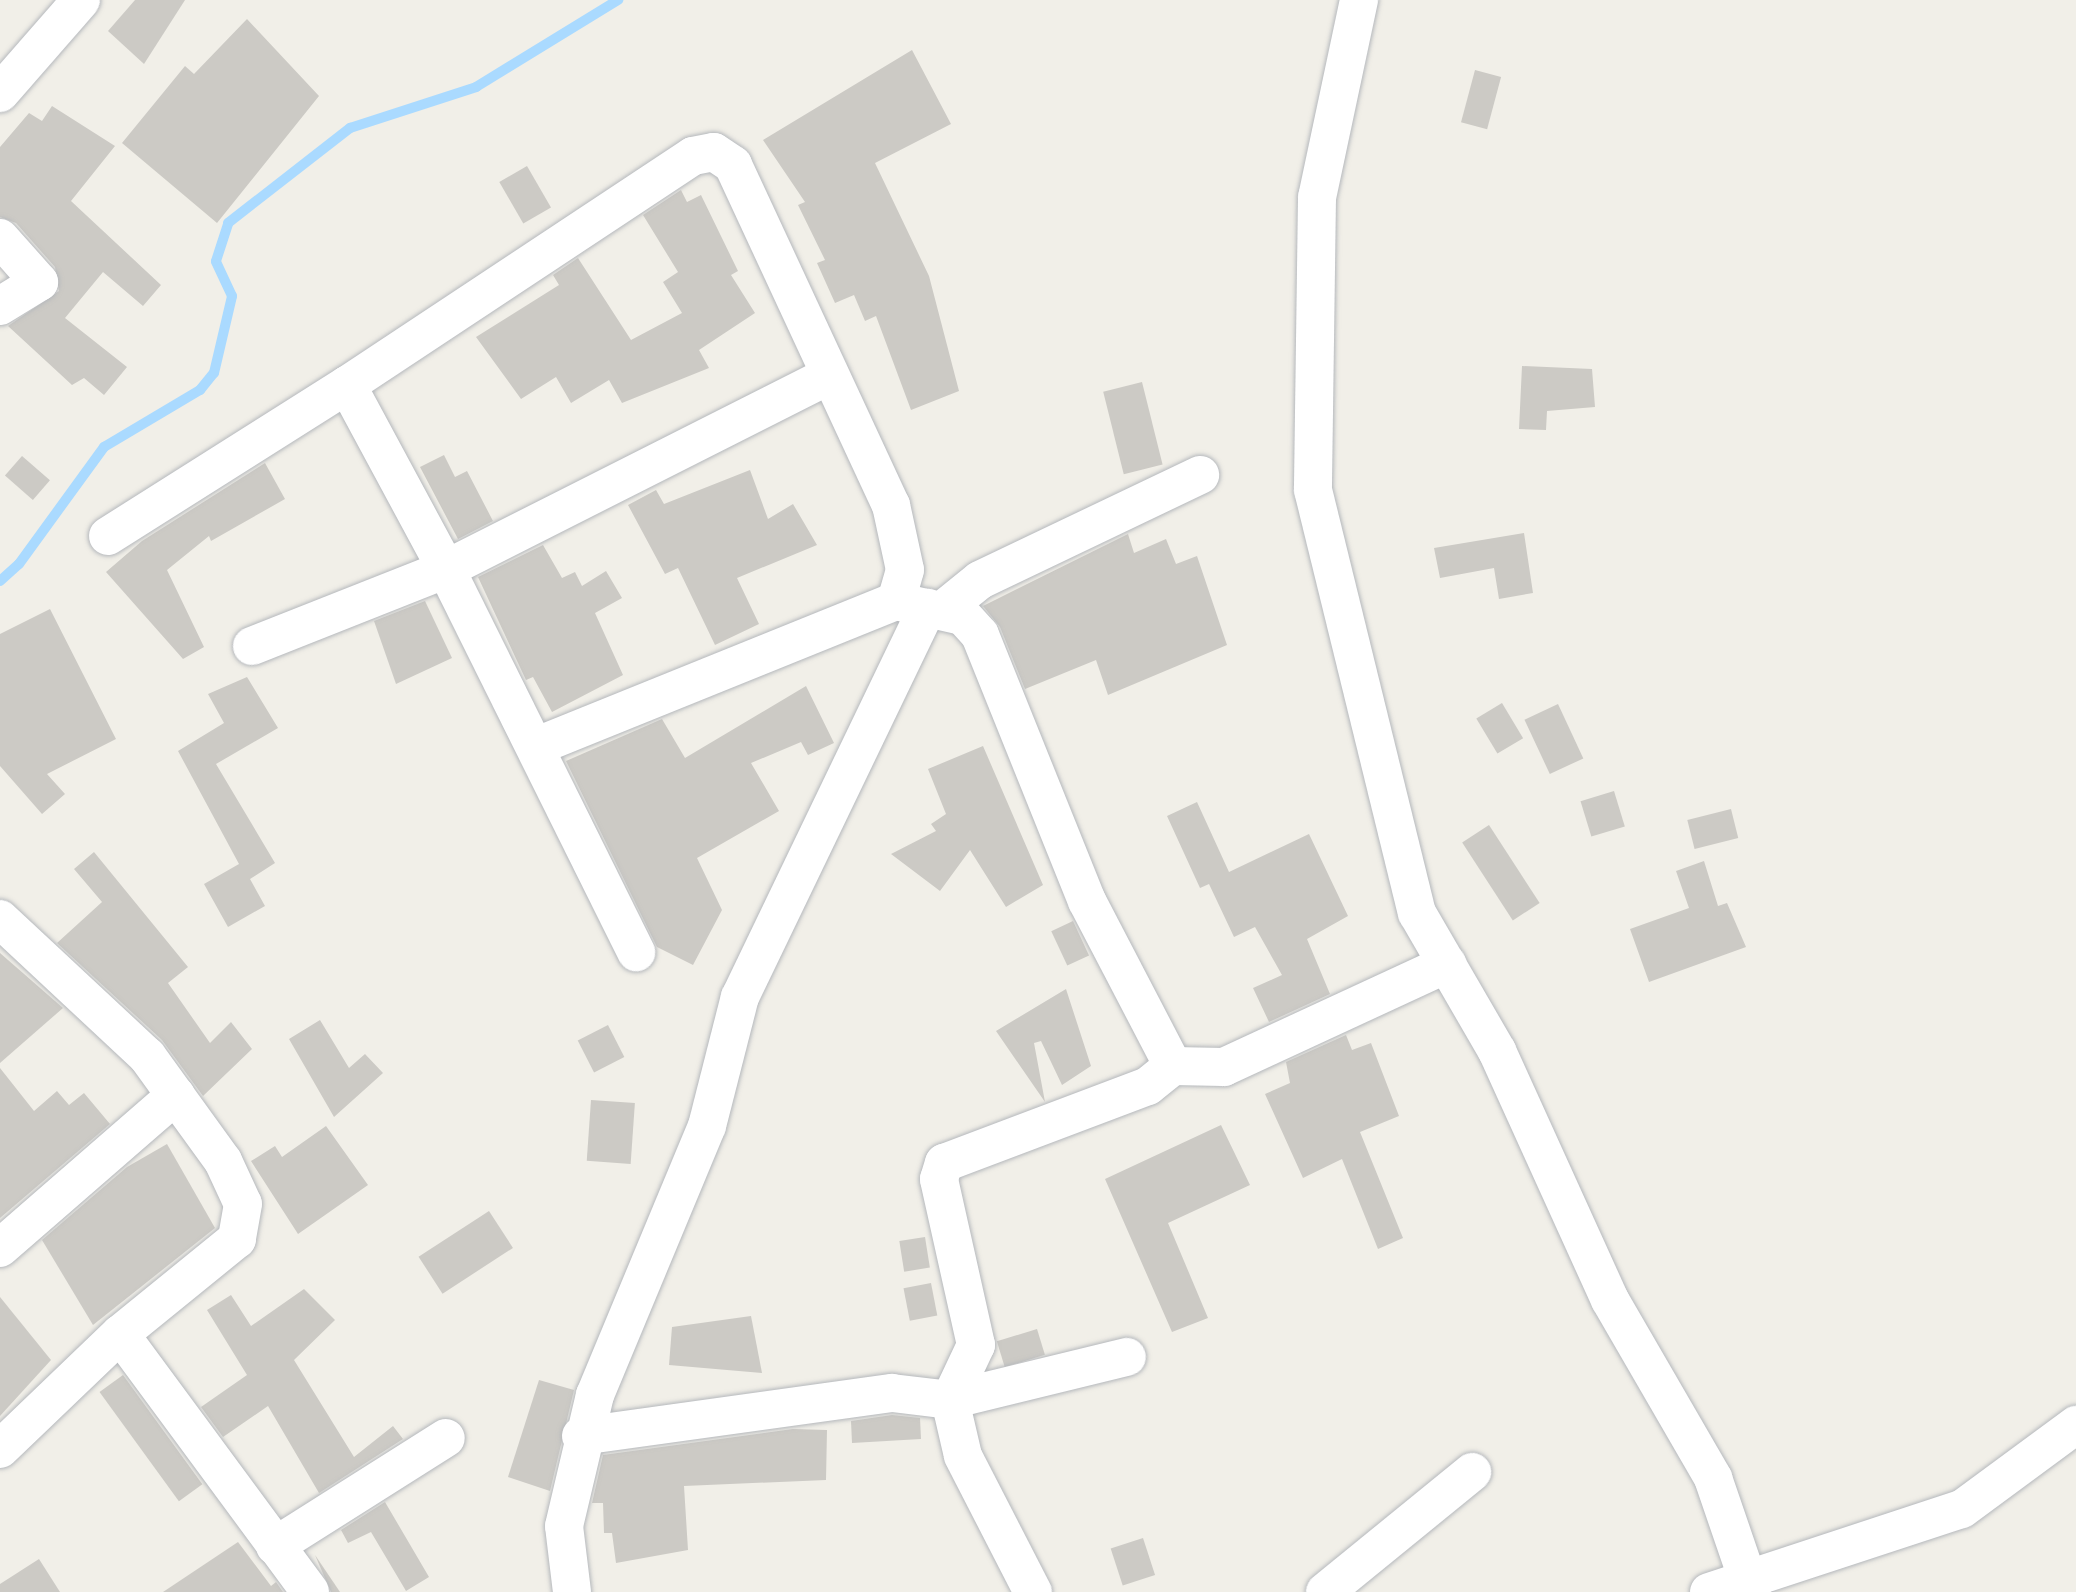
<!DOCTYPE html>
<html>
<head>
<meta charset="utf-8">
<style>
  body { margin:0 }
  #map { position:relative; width:2076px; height:1592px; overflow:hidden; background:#f1efe8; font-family:"Asap Condensed",sans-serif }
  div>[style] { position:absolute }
  .stream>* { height:10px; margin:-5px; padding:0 5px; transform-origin:5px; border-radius:5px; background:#aadaff }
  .building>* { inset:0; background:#cccac5; transform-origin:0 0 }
  .roads { filter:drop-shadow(0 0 2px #b5b8bc) drop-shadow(0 0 2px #b5b8bc) }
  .minor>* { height:38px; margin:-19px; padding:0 19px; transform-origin:19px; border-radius:19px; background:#fff }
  span { translate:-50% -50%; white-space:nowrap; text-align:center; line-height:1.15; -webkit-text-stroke:5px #fff; paint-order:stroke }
</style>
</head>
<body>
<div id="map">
  <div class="stream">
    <i style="left:0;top:581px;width:25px;rotate:-42deg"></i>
    <i style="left:19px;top:564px;width:145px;rotate:-54deg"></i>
    <i style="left:104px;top:447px;width:112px;rotate:-30.7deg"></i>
    <i style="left:200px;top:390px;width:22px;rotate:-51deg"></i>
    <i style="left:214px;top:373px;width:79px;rotate:-76.8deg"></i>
    <i style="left:232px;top:296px;width:38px;rotate:-115deg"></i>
    <i style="left:216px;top:261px;width:40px;rotate:-72deg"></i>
    <i style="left:228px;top:223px;width:155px;rotate:-37.9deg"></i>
    <i style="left:350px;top:128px;width:133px;rotate:-18deg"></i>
    <i style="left:476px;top:87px;width:167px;rotate:-31.5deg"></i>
  </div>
  <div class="building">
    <i style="clip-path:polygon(135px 0,185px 0,144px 64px,108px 31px)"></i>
    <i style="clip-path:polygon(247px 19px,319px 96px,217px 223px,122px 143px,185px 66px,194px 74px)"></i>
    <i style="clip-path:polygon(912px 50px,951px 124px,875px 163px,929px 276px,959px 391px,911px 410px,876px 316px,865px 321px,854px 295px,835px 303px,817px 263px,825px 260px,798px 205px,805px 202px,763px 140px)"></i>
    <i style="left:1475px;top:70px;width:27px;height:54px;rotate:15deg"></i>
    <i style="clip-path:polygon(52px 106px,115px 146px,71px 201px,161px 285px,143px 306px,103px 272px,65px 318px,127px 367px,104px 395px,84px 378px,72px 385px,8px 326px,59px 291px,55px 267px,16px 223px,0 217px,0 147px,29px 113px,42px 121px)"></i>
    <i style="left:527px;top:166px;width:48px;height:32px;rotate:60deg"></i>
    <i style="clip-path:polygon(681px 190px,687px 202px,701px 195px,738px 271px,731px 275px,755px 313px,699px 350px,709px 368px,622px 403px,609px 380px,571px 403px,556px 377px,521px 399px,476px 337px,559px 285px,553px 275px,578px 258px,631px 340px,682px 313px,663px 282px,678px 272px,643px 215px)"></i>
    <i style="clip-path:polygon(1522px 366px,1592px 369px,1595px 407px,1547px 411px,1546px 430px,1519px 429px)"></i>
    <i style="left:1142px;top:382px;width:85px;height:40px;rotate:76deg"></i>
    <i style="clip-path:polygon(444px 455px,455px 477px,467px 471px,493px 521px,458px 539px,420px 467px)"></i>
    <i style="left:22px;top:456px;width:37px;height:26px;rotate:41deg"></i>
    <i style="clip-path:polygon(265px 463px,285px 499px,211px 541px,209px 536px,167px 570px,204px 647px,183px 659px,106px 572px,142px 541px)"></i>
    <i style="clip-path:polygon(750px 470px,768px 519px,793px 504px,817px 545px,737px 578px,759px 624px,715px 645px,678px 568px,665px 574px,628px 505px,656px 490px,664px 504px)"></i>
    <i style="clip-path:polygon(1524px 533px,1533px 593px,1499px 599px,1494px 568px,1440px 578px,1434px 548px)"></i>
    <i style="clip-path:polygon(1128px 534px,1134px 553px,1166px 539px,1176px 564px,1197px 556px,1227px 645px,1108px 695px,1096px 660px,1025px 689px,1000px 627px,983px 606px)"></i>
    <i style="clip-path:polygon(543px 545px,562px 578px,575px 572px,582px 586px,606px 571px,622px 598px,595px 613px,623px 675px,552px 712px,533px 677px,526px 680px,478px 577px)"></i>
    <i style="clip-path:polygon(425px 601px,452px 658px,396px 684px,374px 621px)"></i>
    <i style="clip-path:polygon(50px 609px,116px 739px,47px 774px,65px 794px,42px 814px,0 766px,0 634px)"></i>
    <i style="clip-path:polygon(247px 677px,278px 728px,216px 764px,275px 863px,250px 879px,265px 906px,228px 927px,204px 884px,239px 864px,178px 751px,224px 723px,208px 694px)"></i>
    <i style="clip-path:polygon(806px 686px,834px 743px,808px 755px,801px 742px,751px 763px,779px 811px,697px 858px,722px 910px,693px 965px,657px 947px,566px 761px,662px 719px,685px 758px)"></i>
    <i style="left:1502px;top:703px;width:41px;height:30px;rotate:59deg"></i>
    <i style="left:1558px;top:704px;width:60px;height:37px;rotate:65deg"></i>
    <i style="clip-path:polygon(983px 746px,1043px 885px,1006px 907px,970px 850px,940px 891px,891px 854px,936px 831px,931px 824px,946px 814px,928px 769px)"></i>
    <i style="left:1614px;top:791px;width:37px;height:35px;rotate:73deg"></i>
    <i style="clip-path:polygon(1197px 802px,1229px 872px,1309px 834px,1348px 916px,1307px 939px,1330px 994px,1269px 1022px,1253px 988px,1282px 975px,1255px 927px,1234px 937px,1209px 884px,1200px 888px,1167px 816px)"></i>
    <i style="left:1731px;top:809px;width:30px;height:45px;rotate:76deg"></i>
    <i style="left:1489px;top:825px;width:93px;height:32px;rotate:57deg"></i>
    <i style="clip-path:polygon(94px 852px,188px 967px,168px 983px,210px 1043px,231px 1022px,252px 1049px,203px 1096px,162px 1040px,57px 943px,102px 902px,74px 869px)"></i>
    <i style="clip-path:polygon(1704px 861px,1718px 906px,1727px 903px,1746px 947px,1649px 982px,1630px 929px,1689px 908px,1676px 871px)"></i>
    <i style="left:1073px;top:921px;width:38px;height:24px;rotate:65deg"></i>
    <i style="clip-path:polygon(0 953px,63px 1008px,0 1063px)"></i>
    <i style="clip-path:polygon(1066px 989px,1091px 1066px,1062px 1085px,1041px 1041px,1034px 1043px,1045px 1102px,996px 1031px)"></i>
    <i style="clip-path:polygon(320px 1020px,349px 1068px,365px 1054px,383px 1073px,334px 1117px,289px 1039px)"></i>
    <i style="left:608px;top:1025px;width:36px;height:34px;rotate:63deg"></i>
    <i style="clip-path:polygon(1346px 1035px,1352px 1050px,1371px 1043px,1399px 1116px,1360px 1132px,1403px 1238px,1378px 1249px,1342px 1159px,1303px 1178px,1265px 1094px,1290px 1083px,1286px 1062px)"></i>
    <i style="clip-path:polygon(0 1068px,34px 1111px,57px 1091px,69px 1105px,84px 1093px,110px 1124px,0 1218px)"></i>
    <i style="left:591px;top:1100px;width:44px;height:61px;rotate:4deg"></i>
    <i style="clip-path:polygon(1221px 1125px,1250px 1185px,1168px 1223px,1208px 1318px,1172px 1332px,1105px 1179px)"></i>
    <i style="clip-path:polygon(326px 1126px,368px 1185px,298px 1234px,251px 1161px,275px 1146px,282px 1157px)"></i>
    <i style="clip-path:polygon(167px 1144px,215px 1228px,93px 1325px,42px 1240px,127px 1167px)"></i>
    <i style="left:489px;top:1211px;width:44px;height:84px;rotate:57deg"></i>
    <i style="left:925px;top:1237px;width:31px;height:26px;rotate:81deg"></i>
    <i style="left:931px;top:1283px;width:33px;height:28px;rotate:79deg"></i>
    <i style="clip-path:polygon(304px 1289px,335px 1320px,294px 1360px,354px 1457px,393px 1426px,403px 1439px,319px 1493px,268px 1406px,223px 1437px,201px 1407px,247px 1375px,207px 1310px,231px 1295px,251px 1326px)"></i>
    <i style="clip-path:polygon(0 1297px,51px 1360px,0 1416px)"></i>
    <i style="clip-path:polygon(751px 1316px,762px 1373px,669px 1365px,672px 1327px)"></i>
    <i style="left:1037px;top:1329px;width:27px;height:42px;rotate:73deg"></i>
    <i style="left:123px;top:1375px;width:135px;height:29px;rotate:54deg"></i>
    <i style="clip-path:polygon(539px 1380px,574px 1390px,550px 1491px,508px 1477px)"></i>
    <i style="clip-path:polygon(892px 1415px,920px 1418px,921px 1439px,852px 1443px,851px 1421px)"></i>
    <i style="clip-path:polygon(793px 1429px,827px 1430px,826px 1480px,684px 1486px,688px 1550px,616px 1563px,612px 1533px,604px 1533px,603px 1503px,592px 1503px,603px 1455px)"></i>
    <i style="clip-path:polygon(385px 1502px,429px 1577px,406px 1591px,371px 1532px,348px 1543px,341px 1530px)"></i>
    <i style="left:1143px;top:1538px;width:39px;height:34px;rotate:72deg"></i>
    <i style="clip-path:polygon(238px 1542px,271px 1586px,276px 1582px,283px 1592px,163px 1592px)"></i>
    <i style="clip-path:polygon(315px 1555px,340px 1592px,331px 1592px)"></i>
    <i style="clip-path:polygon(39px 1559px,60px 1592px,0 1592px,0 1584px)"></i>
  </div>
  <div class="roads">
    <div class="minor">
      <i style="left:1359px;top:0;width:201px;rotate:102deg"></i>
      <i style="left:1317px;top:197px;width:293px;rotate:90.8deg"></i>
      <i style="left:1313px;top:490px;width:436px;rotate:76.2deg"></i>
      <i style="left:1417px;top:913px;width:160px;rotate:59.9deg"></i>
      <i style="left:1497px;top:1051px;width:273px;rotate:65.6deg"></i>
      <i style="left:1610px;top:1300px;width:206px;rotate:59.9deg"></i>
      <i style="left:1713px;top:1478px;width:120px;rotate:71.1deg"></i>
      <i style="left:0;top:93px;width:123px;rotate:-48.9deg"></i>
      <i style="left:0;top:238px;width:59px;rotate:48.4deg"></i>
      <i style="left:39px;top:282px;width:46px;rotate:148.4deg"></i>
      <i style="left:347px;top:385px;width:415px;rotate:-33.5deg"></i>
      <i style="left:693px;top:156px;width:21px;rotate:-11deg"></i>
      <i style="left:714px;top:152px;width:23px;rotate:34deg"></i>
      <i style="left:733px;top:165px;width:375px;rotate:65.1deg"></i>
      <i style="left:891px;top:505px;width:66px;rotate:77.8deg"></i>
      <i style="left:905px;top:570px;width:32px;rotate:106deg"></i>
      <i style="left:896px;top:601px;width:32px;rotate:13deg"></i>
      <i style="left:108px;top:536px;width:283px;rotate:-32.3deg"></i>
      <i style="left:347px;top:385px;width:209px;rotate:61.7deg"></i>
      <i style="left:446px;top:569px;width:430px;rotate:-26.8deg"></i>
      <i style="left:944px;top:609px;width:46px;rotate:-38.9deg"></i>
      <i style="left:980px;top:580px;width:244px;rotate:-25.5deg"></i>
      <i style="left:252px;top:646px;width:209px;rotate:-21.6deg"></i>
      <i style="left:446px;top:569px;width:428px;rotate:63.6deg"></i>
      <i style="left:537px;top:746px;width:387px;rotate:-22deg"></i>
      <i style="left:0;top:919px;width:201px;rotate:43deg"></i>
      <i style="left:147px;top:1056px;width:130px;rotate:54.1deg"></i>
      <i style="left:223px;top:1161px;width:47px;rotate:65.1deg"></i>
      <i style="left:243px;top:1204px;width:36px;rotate:100deg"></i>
      <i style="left:237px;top:1239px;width:151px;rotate:140.9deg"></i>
      <i style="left:120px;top:1334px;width:166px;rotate:136.2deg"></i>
      <i style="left:0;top:1248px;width:233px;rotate:-41deg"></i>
      <i style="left:120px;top:1334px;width:320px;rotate:53.6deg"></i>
      <i style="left:950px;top:1400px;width:61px;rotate:-64.7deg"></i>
      <i style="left:976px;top:1345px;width:170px;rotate:-102.6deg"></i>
      <i style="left:939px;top:1179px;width:17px;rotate:-73deg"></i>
      <i style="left:944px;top:1163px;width:218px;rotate:-20.7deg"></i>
      <i style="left:1148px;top:1086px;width:32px;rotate:-39deg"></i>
      <i style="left:1173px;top:1066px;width:51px;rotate:1.1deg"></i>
      <i style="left:1224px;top:1067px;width:246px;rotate:-24.8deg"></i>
      <i style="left:950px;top:1400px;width:182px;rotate:-13.7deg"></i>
      <i style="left:581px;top:1436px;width:314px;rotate:-7.9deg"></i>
      <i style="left:892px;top:1393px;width:58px;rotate:6.9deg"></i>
      <i style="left:950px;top:1400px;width:57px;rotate:76.9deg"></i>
      <i style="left:963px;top:1456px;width:153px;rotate:62.8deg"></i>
      <i style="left:275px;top:1546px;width:202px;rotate:-32.3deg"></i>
      <i style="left:572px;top:1592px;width:66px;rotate:-96.9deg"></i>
      <i style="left:564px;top:1526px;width:135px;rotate:-76.7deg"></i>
      <i style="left:595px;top:1395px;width:291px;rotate:-67.4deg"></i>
      <i style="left:707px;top:1126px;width:133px;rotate:-75.7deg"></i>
      <i style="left:740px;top:997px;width:432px;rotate:-64.3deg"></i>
      <i style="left:927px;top:608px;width:37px;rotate:13deg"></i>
      <i style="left:963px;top:616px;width:25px;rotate:48deg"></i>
      <i style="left:980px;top:635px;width:287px;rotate:68.1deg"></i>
      <i style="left:1087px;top:901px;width:186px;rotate:62.5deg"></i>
      <i style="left:1325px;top:1592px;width:190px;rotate:-39.2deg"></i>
      <i style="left:1709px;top:1592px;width:266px;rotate:-18.2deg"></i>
      <i style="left:1962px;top:1509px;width:142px;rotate:-36.4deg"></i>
    </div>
  </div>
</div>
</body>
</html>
